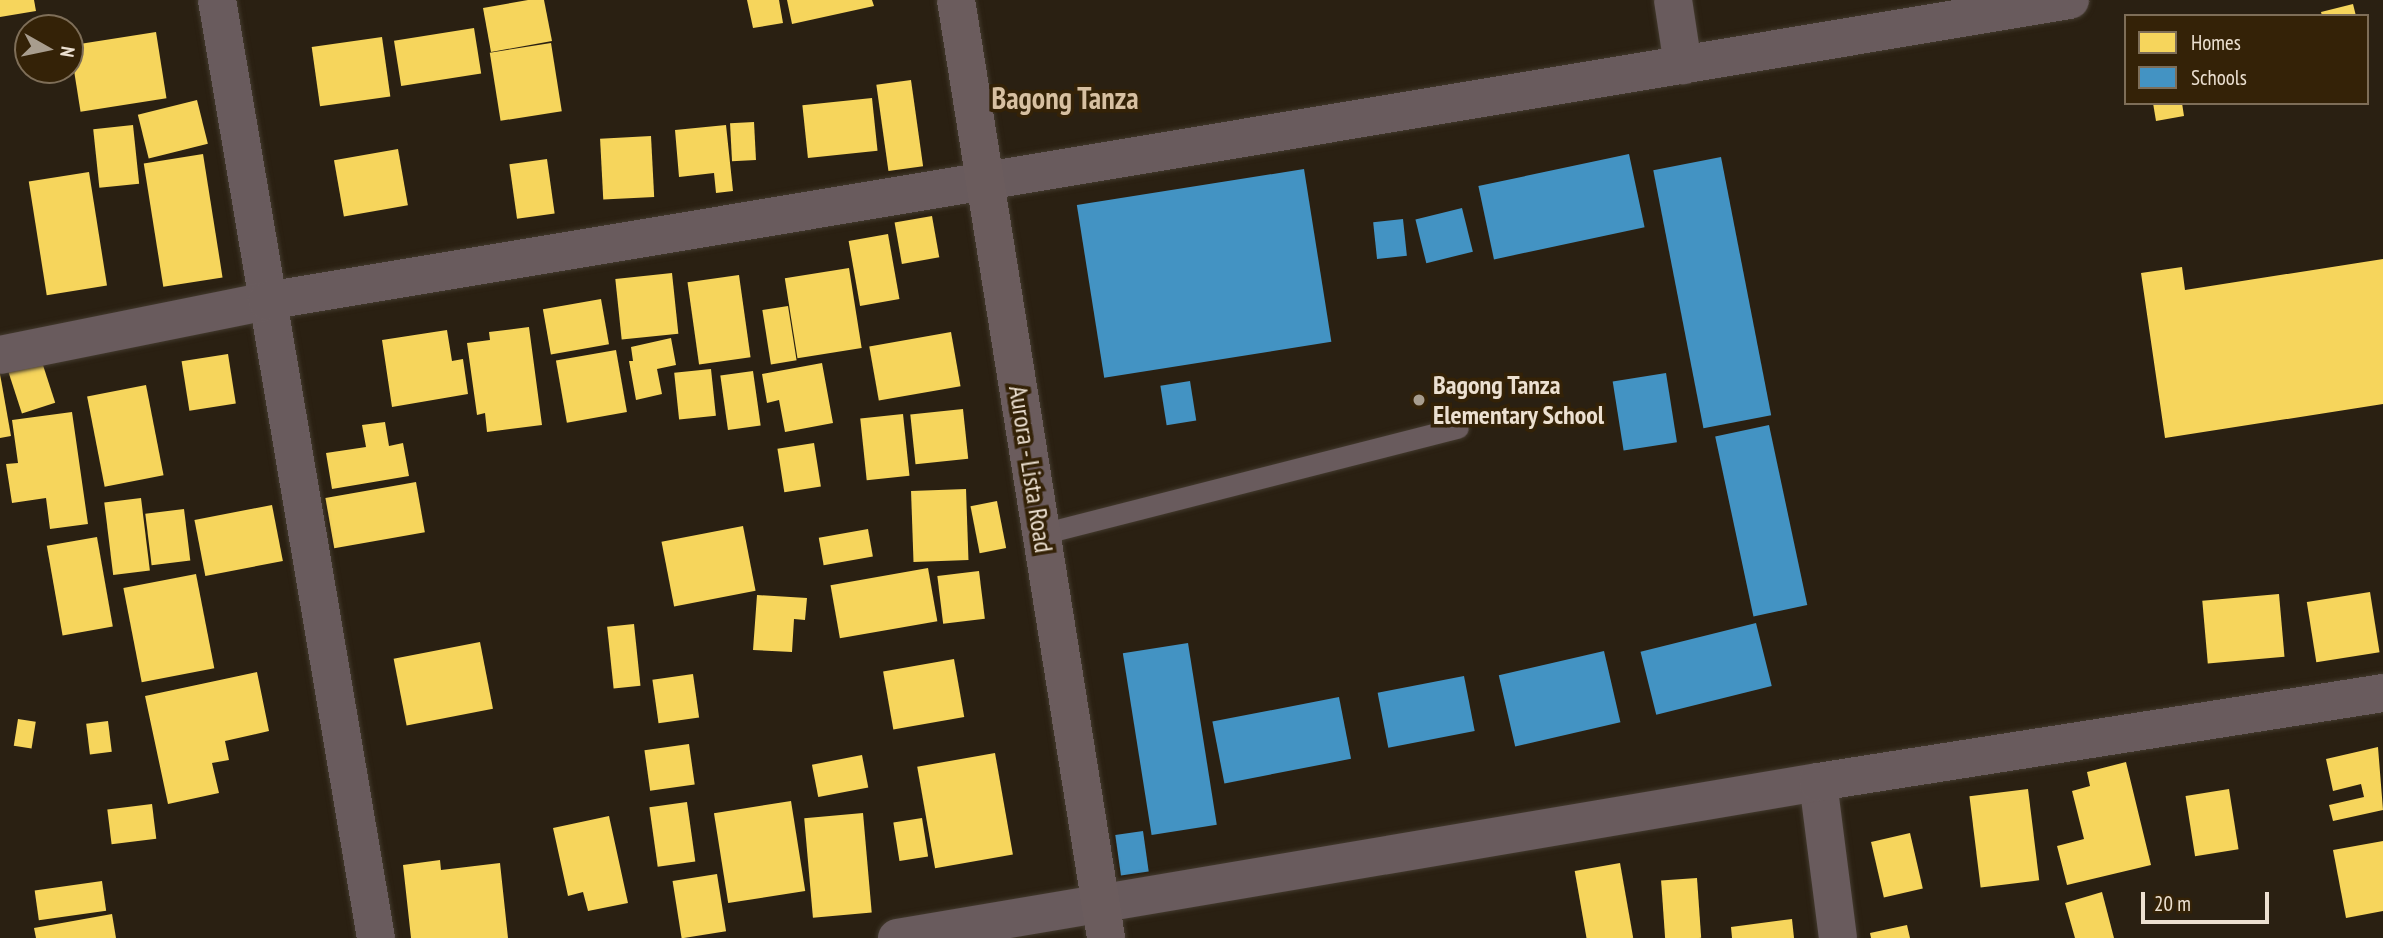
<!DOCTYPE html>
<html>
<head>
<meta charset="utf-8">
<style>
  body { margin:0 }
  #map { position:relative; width:2383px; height:938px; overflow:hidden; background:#2a2012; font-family:"PT Sans Narrow",sans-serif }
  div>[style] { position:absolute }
  .homes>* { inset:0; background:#f6d55c; transform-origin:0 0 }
  .schools>* { inset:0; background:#4393c3; transform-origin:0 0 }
  .roads { filter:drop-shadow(0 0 2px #433a2e) drop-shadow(0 0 2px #433a2e) }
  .lane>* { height:21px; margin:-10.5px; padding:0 10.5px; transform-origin:10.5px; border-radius:10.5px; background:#695b5d }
  .street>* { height:38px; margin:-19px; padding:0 19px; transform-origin:19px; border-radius:19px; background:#695b5d }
  .secondary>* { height:38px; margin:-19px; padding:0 19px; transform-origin:19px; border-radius:19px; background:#6b5c5d }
  .dots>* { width:19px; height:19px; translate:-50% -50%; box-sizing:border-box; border:4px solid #342207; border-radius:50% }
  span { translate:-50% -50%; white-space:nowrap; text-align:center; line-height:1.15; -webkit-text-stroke:7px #342207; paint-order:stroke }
  .poi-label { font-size:26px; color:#ece0d1; font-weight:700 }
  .left { translate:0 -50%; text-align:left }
  .street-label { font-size:26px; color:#ece0d1 }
  .quarter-label { font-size:30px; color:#d7c0a2; font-weight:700 }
  .legend { position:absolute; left:2124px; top:14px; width:245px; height:91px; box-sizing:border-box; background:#342207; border:2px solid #7e6e58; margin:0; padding:9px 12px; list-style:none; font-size:21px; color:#ece0d1 }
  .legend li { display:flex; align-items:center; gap:14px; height:35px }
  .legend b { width:35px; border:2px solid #7e6e58 }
  .north { position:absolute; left:14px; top:14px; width:70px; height:70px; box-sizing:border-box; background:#342207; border:2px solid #7e6e58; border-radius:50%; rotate:99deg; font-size:19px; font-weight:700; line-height:28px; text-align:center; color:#ece0d1 }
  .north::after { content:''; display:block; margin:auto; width:24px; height:32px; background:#a89d8e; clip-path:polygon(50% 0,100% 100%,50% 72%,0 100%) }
  .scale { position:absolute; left:2141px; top:892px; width:128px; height:32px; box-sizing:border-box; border:4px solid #ece0d1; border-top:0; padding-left:9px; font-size:21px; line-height:24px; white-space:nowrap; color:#ece0d1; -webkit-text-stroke:5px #342207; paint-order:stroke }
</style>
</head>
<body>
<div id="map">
  <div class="homes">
    <i style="clip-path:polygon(0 0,34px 0,36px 11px,0 17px)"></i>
    <i style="clip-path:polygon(528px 0,544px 0,552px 41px,491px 52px,483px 8px)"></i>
    <i style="clip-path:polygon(747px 0,779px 0,783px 23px,753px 28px)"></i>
    <i style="clip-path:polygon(787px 0,872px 0,874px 6px,792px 24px)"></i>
    <i style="clip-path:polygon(2353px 4px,2356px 16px,2322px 16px,2321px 12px)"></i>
    <i style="left:474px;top:28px;width:46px;height:81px;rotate:81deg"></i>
    <i style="left:156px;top:32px;width:67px;height:87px;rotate:81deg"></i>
    <i style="left:382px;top:37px;width:60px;height:71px;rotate:82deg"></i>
    <i style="left:551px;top:43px;width:69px;height:62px;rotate:81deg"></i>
    <i style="left:911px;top:80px;width:87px;height:35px;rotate:82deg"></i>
    <i style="left:872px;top:98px;width:53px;height:70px;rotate:84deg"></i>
    <i style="left:197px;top:100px;width:45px;height:61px;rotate:76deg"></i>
    <i style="clip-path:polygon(2153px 103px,2182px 103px,2184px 116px,2156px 121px)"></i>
    <i style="left:754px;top:122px;width:38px;height:24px;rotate:87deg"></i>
    <i style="left:133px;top:125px;width:59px;height:40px;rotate:84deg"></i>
    <i style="clip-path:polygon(726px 125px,733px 191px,716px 193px,714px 173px,679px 177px,675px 130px)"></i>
    <i style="left:651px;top:136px;width:61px;height:51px;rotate:87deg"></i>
    <i style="left:398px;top:149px;width:57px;height:65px;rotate:80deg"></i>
    <i style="left:203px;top:154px;width:125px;height:60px;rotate:81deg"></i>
    <i style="left:547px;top:159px;width:55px;height:38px;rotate:82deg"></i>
    <i style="left:89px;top:172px;width:115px;height:61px;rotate:81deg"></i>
    <i style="left:932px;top:216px;width:42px;height:38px;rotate:80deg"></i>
    <i style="left:888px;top:234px;width:66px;height:40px;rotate:80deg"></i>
    <i style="clip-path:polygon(2383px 259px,2383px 404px,2165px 438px,2141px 273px,2182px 267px,2185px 290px)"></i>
    <i style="left:849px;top:268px;width:81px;height:65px;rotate:81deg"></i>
    <i style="left:672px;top:273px;width:61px;height:57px;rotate:84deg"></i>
    <i style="left:739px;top:275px;width:83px;height:52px;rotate:82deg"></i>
    <i style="left:601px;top:299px;width:46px;height:59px;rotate:80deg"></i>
    <i style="left:788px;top:306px;width:55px;height:26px;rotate:81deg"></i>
    <i style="clip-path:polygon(529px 327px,542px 425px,487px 432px,485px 413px,477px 415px,467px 343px,490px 340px,489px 332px)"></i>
    <i style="clip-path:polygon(447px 330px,452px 361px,463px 359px,468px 394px,392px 407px,382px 340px)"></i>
    <i style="left:951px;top:332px;width:55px;height:83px;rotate:80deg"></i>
    <i style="clip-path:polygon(671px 338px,676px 365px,657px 369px,662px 394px,636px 400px,629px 361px,633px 361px,631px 347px)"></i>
    <i style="left:616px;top:350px;width:63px;height:61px;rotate:80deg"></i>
    <i style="left:228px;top:354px;width:50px;height:47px;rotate:81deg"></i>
    <i style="left:41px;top:359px;width:46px;height:35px;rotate:72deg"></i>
    <i style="clip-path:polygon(822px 363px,833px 423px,785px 432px,779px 400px,767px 403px,762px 374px)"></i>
    <i style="left:711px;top:369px;width:47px;height:37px;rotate:84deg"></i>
    <i style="left:753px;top:371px;width:55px;height:33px;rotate:82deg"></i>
    <i style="clip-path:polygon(0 374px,11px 436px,0 438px)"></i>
    <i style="left:146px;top:385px;width:92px;height:60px;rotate:79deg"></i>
    <i style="left:963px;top:409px;width:50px;height:53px;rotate:84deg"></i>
    <i style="clip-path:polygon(72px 412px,88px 524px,50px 529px,46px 498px,12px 503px,6px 464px,18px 463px,12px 420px)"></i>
    <i style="left:903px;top:414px;width:62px;height:43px;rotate:84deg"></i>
    <i style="clip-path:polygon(385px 422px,389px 446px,403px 443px,409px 476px,332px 489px,326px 453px,366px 447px,362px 425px)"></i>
    <i style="left:814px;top:443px;width:44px;height:37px;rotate:81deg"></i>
    <i style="left:416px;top:482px;width:51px;height:92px;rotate:80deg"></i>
    <i style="left:966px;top:489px;width:71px;height:55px;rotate:88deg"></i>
    <i style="left:141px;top:498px;width:73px;height:37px;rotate:83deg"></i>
    <i style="left:997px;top:501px;width:48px;height:27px;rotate:79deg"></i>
    <i style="left:272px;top:505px;width:57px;height:79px;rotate:79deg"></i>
    <i style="left:184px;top:509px;width:52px;height:39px;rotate:83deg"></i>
    <i style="left:743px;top:526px;width:66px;height:83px;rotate:79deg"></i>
    <i style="left:868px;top:529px;width:28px;height:50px;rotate:80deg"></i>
    <i style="left:97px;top:537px;width:91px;height:51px;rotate:80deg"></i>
    <i style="left:928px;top:568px;width:54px;height:99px;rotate:80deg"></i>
    <i style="left:979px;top:571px;width:48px;height:42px;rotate:83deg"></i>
    <i style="left:196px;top:574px;width:96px;height:74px;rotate:79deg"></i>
    <i style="left:2370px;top:592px;width:61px;height:64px;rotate:81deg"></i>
    <i style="left:2279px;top:594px;width:63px;height:77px;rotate:85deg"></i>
    <i style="clip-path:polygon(757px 595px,807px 598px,805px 620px,794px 619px,792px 652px,753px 650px)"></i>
    <i style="left:634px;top:624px;width:62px;height:27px;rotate:84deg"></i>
    <i style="left:480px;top:642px;width:68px;height:88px;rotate:79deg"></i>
    <i style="left:954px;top:659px;width:59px;height:72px;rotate:80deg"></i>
    <i style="clip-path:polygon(257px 672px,269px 731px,225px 741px,229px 760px,212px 763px,219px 793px,168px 804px,145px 696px)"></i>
    <i style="left:693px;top:674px;width:44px;height:41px;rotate:82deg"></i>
    <i style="left:18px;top:719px;width:18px;height:27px;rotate:9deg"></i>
    <i style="left:108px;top:721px;width:31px;height:22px;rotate:83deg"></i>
    <i style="left:689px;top:744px;width:41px;height:45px;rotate:82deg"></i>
    <i style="clip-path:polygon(2378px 747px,2383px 810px,2333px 821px,2329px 805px,2364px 797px,2361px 784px,2333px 791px,2326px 759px)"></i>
    <i style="left:995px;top:753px;width:103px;height:79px;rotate:80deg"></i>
    <i style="left:862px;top:755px;width:33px;height:51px;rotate:79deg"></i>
    <i style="clip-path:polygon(2126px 762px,2151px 865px,2067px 885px,2057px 846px,2084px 839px,2072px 791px,2090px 786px,2087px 772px)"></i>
    <i style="left:2028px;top:789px;width:92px;height:59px;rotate:83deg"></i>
    <i style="left:2229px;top:789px;width:61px;height:44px;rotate:81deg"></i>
    <i style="left:791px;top:801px;width:91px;height:78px;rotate:81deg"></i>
    <i style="left:687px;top:802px;width:60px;height:38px;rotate:82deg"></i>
    <i style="left:152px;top:804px;width:35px;height:45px;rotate:83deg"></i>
    <i style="left:863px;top:813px;width:100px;height:59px;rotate:85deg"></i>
    <i style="clip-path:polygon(609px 816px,628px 903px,588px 911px,583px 892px,568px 896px,553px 828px)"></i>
    <i style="left:922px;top:818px;width:39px;height:29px;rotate:81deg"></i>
    <i style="left:1910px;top:833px;width:57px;height:40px;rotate:77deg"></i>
    <i style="clip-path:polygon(2383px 841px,2383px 911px,2346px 918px,2333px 850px)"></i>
    <i style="clip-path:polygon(440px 860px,441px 870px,500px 863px,508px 938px,411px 938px,403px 865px)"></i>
    <i style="left:1620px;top:863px;width:76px;height:46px;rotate:80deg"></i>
    <i style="left:717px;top:874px;width:58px;height:45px;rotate:81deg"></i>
    <i style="left:1697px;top:878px;width:60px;height:36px;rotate:86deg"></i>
    <i style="left:102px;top:881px;width:30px;height:68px;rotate:82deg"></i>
    <i style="clip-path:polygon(2102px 892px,2114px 938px,2075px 938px,2065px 903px)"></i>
    <i style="clip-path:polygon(112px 914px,116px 938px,36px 938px,34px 928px)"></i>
    <i style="clip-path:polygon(1792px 919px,1794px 938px,1732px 938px,1731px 927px)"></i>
    <i style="clip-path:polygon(1907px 925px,1910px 938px,1871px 938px,1870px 933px)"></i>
  </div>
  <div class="schools">
    <i style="left:1629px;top:154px;width:75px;height:154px;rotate:78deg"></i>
    <i style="left:1721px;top:157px;width:263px;height:69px;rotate:79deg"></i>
    <i style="left:1304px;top:169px;width:175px;height:230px;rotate:81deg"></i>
    <i style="left:1462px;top:208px;width:45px;height:48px;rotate:76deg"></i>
    <i style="left:1403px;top:219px;width:37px;height:30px;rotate:84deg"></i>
    <i style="left:1666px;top:373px;width:70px;height:54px;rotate:81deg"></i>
    <i style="left:1190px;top:381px;width:40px;height:30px;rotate:81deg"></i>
    <i style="left:1769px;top:425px;width:184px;height:55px;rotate:78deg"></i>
    <i style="left:1756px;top:623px;width:65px;height:119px;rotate:76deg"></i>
    <i style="left:1188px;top:643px;width:184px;height:66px;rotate:81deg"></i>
    <i style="left:1604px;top:651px;width:73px;height:108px;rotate:77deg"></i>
    <i style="left:1464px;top:676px;width:56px;height:88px;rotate:79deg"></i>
    <i style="left:1339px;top:697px;width:63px;height:129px;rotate:79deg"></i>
    <i style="left:1143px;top:831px;width:41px;height:28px;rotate:82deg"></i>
  </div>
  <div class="roads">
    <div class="lane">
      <i style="left:1041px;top:534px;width:430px;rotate:-14.3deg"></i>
    </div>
    <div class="street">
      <i style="left:217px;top:0;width:951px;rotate:80.38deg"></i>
      <i style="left:1673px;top:0;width:66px;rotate:81.3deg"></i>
      <i style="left:0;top:355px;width:272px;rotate:-11.4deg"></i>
      <i style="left:267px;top:301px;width:1828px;rotate:-9.48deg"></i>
      <i style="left:1818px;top:782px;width:157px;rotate:82.7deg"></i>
      <i style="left:897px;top:938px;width:934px;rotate:-9.61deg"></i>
      <i style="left:1818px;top:782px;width:572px;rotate:-8.95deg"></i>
    </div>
    <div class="secondary">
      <i style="left:956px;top:0;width:950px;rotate:80.91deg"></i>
    </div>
  </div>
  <div class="dots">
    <i style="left:1419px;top:400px;background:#a89d8e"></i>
  </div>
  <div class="poi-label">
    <span class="left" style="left:1433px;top:400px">Bagong Tanza<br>Elementary School</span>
  </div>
  <div class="street-label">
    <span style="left:1031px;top:469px;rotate:81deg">Aurora - Lista Road</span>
  </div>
  <div class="quarter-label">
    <span style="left:1065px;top:98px">Bagong Tanza</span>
  </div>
  <ul class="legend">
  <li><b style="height:19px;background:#f6d55c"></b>Homes</li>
  <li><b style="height:19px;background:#4393c3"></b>Schools</li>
  </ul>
  <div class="north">N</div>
  <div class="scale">20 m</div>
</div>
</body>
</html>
